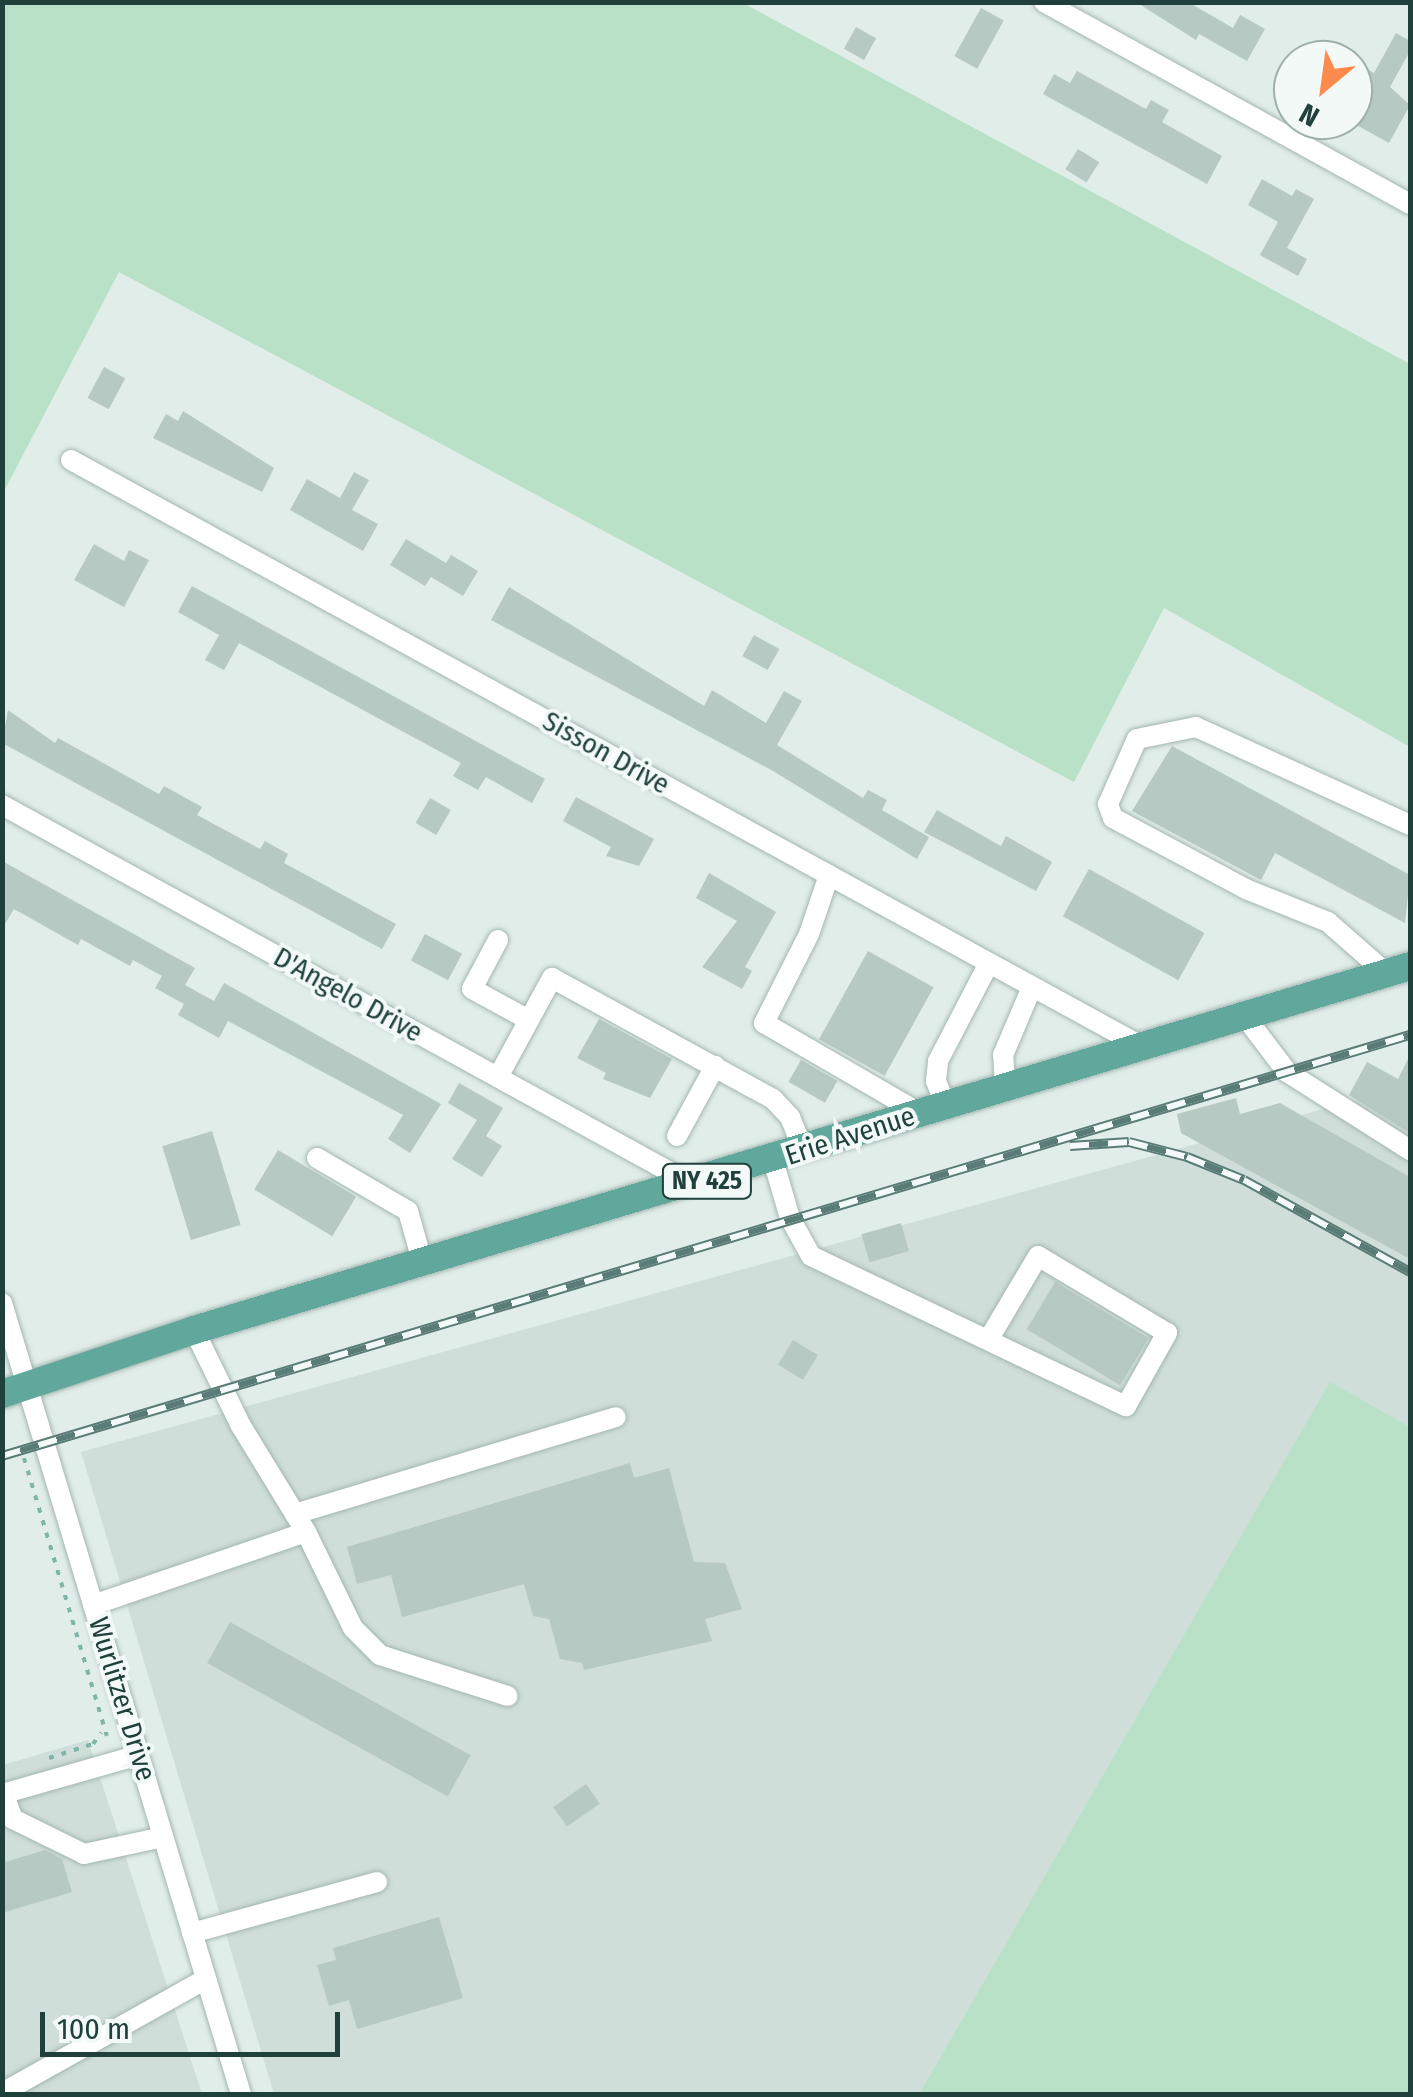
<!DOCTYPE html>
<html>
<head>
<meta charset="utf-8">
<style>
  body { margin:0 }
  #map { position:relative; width:1413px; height:2097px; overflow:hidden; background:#e1ede9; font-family:"Fira Sans Condensed",sans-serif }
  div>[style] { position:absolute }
  .built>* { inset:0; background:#cfded8 }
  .green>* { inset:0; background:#b8e1c7 }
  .building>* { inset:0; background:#b6c9c2; transform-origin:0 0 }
  .path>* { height:4px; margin-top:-2px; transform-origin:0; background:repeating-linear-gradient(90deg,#7eb5a9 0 5px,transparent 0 13px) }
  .roads { filter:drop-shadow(0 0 2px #a3b6b1) drop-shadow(0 0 2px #a3b6b1) }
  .minor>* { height:20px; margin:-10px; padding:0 10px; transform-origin:10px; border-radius:10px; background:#fff }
  .major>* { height:28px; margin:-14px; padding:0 14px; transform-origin:14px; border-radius:14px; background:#61a89c }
  .rail>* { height:10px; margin-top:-5px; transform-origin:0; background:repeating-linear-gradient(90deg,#f2f9f7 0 19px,#5a7c76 0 38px); box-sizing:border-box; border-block:2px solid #5a7c76 }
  span { translate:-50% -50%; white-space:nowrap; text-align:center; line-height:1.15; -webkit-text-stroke:8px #f2f9f7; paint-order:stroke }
  .shield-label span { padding:2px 8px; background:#f2f9f7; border:2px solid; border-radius:8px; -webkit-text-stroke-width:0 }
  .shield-label { font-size:25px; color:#1f403b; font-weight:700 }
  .street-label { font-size:28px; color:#1f403b }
  .frame { position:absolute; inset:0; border:5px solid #1f403b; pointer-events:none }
  .north { position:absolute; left:1273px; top:40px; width:100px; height:100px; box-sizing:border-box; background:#f2f9f7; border:2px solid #9eafac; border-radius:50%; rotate:209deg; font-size:28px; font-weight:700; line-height:40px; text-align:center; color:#1f403b }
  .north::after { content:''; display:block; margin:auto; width:35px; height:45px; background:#ff8a4e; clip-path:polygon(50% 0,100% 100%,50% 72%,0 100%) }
  .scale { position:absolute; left:40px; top:2012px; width:300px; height:45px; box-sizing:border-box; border:5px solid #1f403b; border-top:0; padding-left:12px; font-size:30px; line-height:35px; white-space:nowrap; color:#1f403b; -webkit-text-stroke:8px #f2f9f7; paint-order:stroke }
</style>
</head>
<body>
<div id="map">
  <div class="built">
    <i style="clip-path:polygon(1410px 1085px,1410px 1427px,1330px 1383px,919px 2094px,274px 2094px,81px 1452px)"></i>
    <i style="clip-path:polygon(88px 1740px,202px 2094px,3px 2094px,3px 1765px)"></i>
  </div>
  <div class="green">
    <i style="clip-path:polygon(3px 2px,743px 3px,1410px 364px,1410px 747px,1164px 608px,1074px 782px,119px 272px,3px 493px)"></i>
    <i style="clip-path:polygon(1330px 1382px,1410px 1427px,1410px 2094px,919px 2094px)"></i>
  </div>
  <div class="building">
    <i style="clip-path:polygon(1136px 2px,1188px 2px,1233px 28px,1240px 15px,1265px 29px,1247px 61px,1199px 34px,1196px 40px)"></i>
    <i style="left:981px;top:8px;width:26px;height:55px;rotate:29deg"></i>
    <i style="left:856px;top:27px;width:23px;height:25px;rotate:29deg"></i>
    <i style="clip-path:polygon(1396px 33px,1410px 41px,1410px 51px,1390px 87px,1410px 105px,1389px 143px,1353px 123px,1353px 82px,1362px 66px,1374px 73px)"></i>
    <i style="clip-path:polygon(1077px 71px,1146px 109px,1151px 100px,1169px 110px,1162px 122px,1222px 156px,1207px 184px,1043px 94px,1054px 74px,1070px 83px)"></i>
    <i style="left:1078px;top:149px;width:25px;height:24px;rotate:32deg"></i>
    <i style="clip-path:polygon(1262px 179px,1292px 196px,1296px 189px,1314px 199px,1287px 248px,1307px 259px,1298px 276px,1260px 255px,1278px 222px,1248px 205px)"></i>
    <i style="left:104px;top:367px;width:24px;height:35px;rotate:28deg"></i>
    <i style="clip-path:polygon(183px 411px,274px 468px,262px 492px,153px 438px,166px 414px,178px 421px)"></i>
    <i style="clip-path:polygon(354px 472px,369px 480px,352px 510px,378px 524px,363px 551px,290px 510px,307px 479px,340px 498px)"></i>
    <i style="clip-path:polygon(406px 539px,446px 563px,451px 555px,478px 571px,463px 596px,431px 577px,425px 586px,390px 565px)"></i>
    <i style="clip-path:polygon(94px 544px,124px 561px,129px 550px,149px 560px,124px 607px,74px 580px)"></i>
    <i style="clip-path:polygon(192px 586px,545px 779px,532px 803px,486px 777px,478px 790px,453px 776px,461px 763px,239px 643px,224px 670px,205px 660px,219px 635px,178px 612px)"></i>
    <i style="clip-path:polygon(509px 587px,704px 706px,712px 690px,766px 723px,784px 691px,802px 701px,777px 745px,863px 798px,868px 790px,887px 800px,882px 810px,929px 837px,917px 859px,773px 771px,491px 620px)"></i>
    <i style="left:754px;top:635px;width:29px;height:24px;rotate:29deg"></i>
    <i style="clip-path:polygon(8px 710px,55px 743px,58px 738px,159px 794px,164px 786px,202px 807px,197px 815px,260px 849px,265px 841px,288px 854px,284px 863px,396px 924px,382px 949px,2px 743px)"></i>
    <i style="clip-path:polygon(1172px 746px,1410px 875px,1405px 923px,1275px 853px,1261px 880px,1132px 811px)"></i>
    <i style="clip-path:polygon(576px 797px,654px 839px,639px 866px,606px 856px,611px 847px,563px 821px)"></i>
    <i style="left:430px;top:798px;width:24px;height:29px;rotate:30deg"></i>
    <i style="clip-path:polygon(937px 810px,1001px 846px,1006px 836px,1052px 862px,1036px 891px,924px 832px)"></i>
    <i style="clip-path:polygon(2px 861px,195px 968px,185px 985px,214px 1001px,224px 983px,441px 1104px,410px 1153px,388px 1139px,403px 1115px,228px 1021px,219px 1038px,178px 1015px,184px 1004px,155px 988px,162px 976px,133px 960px,130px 966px,81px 939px,78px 945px,14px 909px,2px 929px)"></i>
    <i style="left:1089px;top:869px;width:132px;height:54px;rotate:29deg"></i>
    <i style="clip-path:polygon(709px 873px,776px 912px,745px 967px,752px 971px,742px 989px,702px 967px,737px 921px,696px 898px)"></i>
    <i style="left:425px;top:934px;width:42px;height:30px;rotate:28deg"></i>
    <i style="left:868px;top:951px;width:75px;height:101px;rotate:29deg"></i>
    <i style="clip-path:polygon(599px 1019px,672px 1059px,650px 1098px,603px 1079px,606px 1073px,577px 1058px)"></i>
    <i style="clip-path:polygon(1410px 1055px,1410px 1133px,1349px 1095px,1367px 1062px,1398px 1079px)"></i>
    <i style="left:801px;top:1060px;width:42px;height:25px;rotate:30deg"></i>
    <i style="clip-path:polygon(459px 1083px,503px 1108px,486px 1136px,502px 1146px,482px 1177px,452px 1159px,477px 1120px,448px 1103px)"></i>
    <i style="clip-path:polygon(1236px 1098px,1240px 1114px,1280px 1103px,1410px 1177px,1410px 1259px,1181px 1133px,1177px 1114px)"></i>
    <i style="left:212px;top:1131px;width:98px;height:52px;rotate:73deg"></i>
    <i style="left:278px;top:1150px;width:91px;height:46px;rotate:31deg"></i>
    <i style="left:901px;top:1223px;width:29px;height:41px;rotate:74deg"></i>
    <i style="left:1055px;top:1282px;width:109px;height:55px;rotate:31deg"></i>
    <i style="left:793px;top:1340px;width:29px;height:29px;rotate:31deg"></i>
    <i style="clip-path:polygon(630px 1463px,634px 1478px,669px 1468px,694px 1562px,725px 1563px,742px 1609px,705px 1619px,712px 1641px,584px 1670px,582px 1663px,560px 1659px,549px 1619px,533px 1616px,524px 1584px,402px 1617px,391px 1575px,357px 1584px,347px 1547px)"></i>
    <i style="left:230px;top:1622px;width:275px;height:47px;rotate:29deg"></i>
    <i style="left:586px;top:1784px;width:24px;height:40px;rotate:55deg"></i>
    <i style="clip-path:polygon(45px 1850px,62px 1859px,72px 1892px,2px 1913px,2px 1863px)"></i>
    <i style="clip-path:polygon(439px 1917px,463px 1998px,357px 2029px,349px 2000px,329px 2006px,317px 1965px,336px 1960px,333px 1948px)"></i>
  </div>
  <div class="path">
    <i style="left:24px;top:1458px;width:290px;rotate:73.4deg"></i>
    <i style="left:49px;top:1758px;width:46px;rotate:-17.7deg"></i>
    <i style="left:93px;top:1744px;width:14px;rotate:-54deg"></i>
  </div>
  <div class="roads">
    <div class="minor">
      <i style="left:1044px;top:2px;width:418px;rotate:28.9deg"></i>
      <i style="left:71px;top:460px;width:1220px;rotate:28.71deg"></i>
      <i style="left:2px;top:805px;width:787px;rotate:28.78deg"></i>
      <i style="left:829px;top:875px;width:62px;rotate:108.7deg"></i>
      <i style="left:809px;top:934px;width:100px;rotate:116.8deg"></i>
      <i style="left:764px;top:1023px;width:181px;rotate:30.1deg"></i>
      <i style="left:498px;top:940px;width:55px;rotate:118deg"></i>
      <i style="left:472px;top:989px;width:65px;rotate:28.5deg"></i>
      <i style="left:1386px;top:973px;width:77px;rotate:-138.7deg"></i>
      <i style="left:1328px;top:922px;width:88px;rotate:-158.1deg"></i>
      <i style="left:1246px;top:889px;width:151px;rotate:-151.9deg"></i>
      <i style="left:1113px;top:818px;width:15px;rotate:-110deg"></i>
      <i style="left:1108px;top:804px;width:71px;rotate:-66deg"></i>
      <i style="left:1137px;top:739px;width:60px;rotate:-11.5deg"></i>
      <i style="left:1196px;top:727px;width:235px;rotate:24.6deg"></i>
      <i style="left:1243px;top:1014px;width:73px;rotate:52.8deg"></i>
      <i style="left:1287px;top:1072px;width:146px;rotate:32.4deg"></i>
      <i style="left:498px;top:1077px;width:113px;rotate:-61.4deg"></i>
      <i style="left:552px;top:978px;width:252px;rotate:28.7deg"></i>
      <i style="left:773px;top:1099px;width:25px;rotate:47deg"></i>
      <i style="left:790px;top:1117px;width:37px;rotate:68deg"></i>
      <i style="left:1005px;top:1088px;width:33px;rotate:-93deg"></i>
      <i style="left:1003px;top:1055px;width:74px;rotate:-66.9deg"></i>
      <i style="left:946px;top:1107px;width:28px;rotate:-111deg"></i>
      <i style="left:936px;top:1081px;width:20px;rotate:-84deg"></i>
      <i style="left:938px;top:1061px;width:110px;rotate:-62.5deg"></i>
      <i style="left:677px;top:1136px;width:80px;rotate:-61.5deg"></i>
      <i style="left:317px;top:1158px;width:105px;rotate:30.2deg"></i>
      <i style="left:408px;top:1211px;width:55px;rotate:74.2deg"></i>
      <i style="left:773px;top:1160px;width:60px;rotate:73.7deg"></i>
      <i style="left:790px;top:1218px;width:43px;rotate:61.1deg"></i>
      <i style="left:811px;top:1256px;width:349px;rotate:25.5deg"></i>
      <i style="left:1126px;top:1406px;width:84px;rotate:-60.7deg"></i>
      <i style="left:1167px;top:1333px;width:150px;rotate:-149.2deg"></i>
      <i style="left:1038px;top:1256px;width:94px;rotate:120.7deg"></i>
      <i style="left:2px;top:1303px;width:826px;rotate:73.19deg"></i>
      <i style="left:295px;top:1514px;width:335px;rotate:-16.8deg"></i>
      <i style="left:306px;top:1532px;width:107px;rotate:63.9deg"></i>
      <i style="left:353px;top:1628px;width:38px;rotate:45deg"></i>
      <i style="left:380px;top:1655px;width:134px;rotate:17.8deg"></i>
      <i style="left:93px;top:1605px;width:225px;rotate:-18.9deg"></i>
      <i style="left:306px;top:1532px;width:124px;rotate:-121.5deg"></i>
      <i style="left:241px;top:1426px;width:107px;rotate:-116.1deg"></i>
      <i style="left:3px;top:1793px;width:28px;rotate:69deg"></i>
      <i style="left:13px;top:1819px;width:79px;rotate:26.2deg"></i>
      <i style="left:84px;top:1854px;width:81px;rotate:-12.1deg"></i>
      <i style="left:2px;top:1794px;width:142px;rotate:-15.9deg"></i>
      <i style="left:192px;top:1933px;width:192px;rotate:-15.4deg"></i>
      <i style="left:2px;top:2093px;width:234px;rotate:-29.2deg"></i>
    </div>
    <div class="major">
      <i style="left:2px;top:1394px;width:202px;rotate:-18.4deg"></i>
      <i style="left:194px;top:1330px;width:1269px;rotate:-16.66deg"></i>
    </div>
  </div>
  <div class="rail">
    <i style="left:1070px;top:1146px;width:59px;rotate:-3.9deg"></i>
    <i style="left:1129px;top:1142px;width:60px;rotate:14.5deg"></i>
    <i style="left:1187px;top:1157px;width:61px;rotate:22deg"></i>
    <i style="left:1244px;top:1180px;width:190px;rotate:29deg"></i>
    <i style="left:2px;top:1456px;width:1470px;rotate:-16.65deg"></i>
  </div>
  <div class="shield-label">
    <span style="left:707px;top:1181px">NY 425</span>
  </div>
  <div class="street-label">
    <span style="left:606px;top:753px;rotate:29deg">Sisson Drive</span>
    <span style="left:348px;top:995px;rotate:29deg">D'Angelo Drive</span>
    <span style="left:850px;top:1136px;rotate:-18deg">Erie Avenue</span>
    <span style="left:122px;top:1699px;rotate:73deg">Wurlitzer Drive</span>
  </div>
  <div class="frame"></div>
  <div class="north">N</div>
  <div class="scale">100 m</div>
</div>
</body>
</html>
